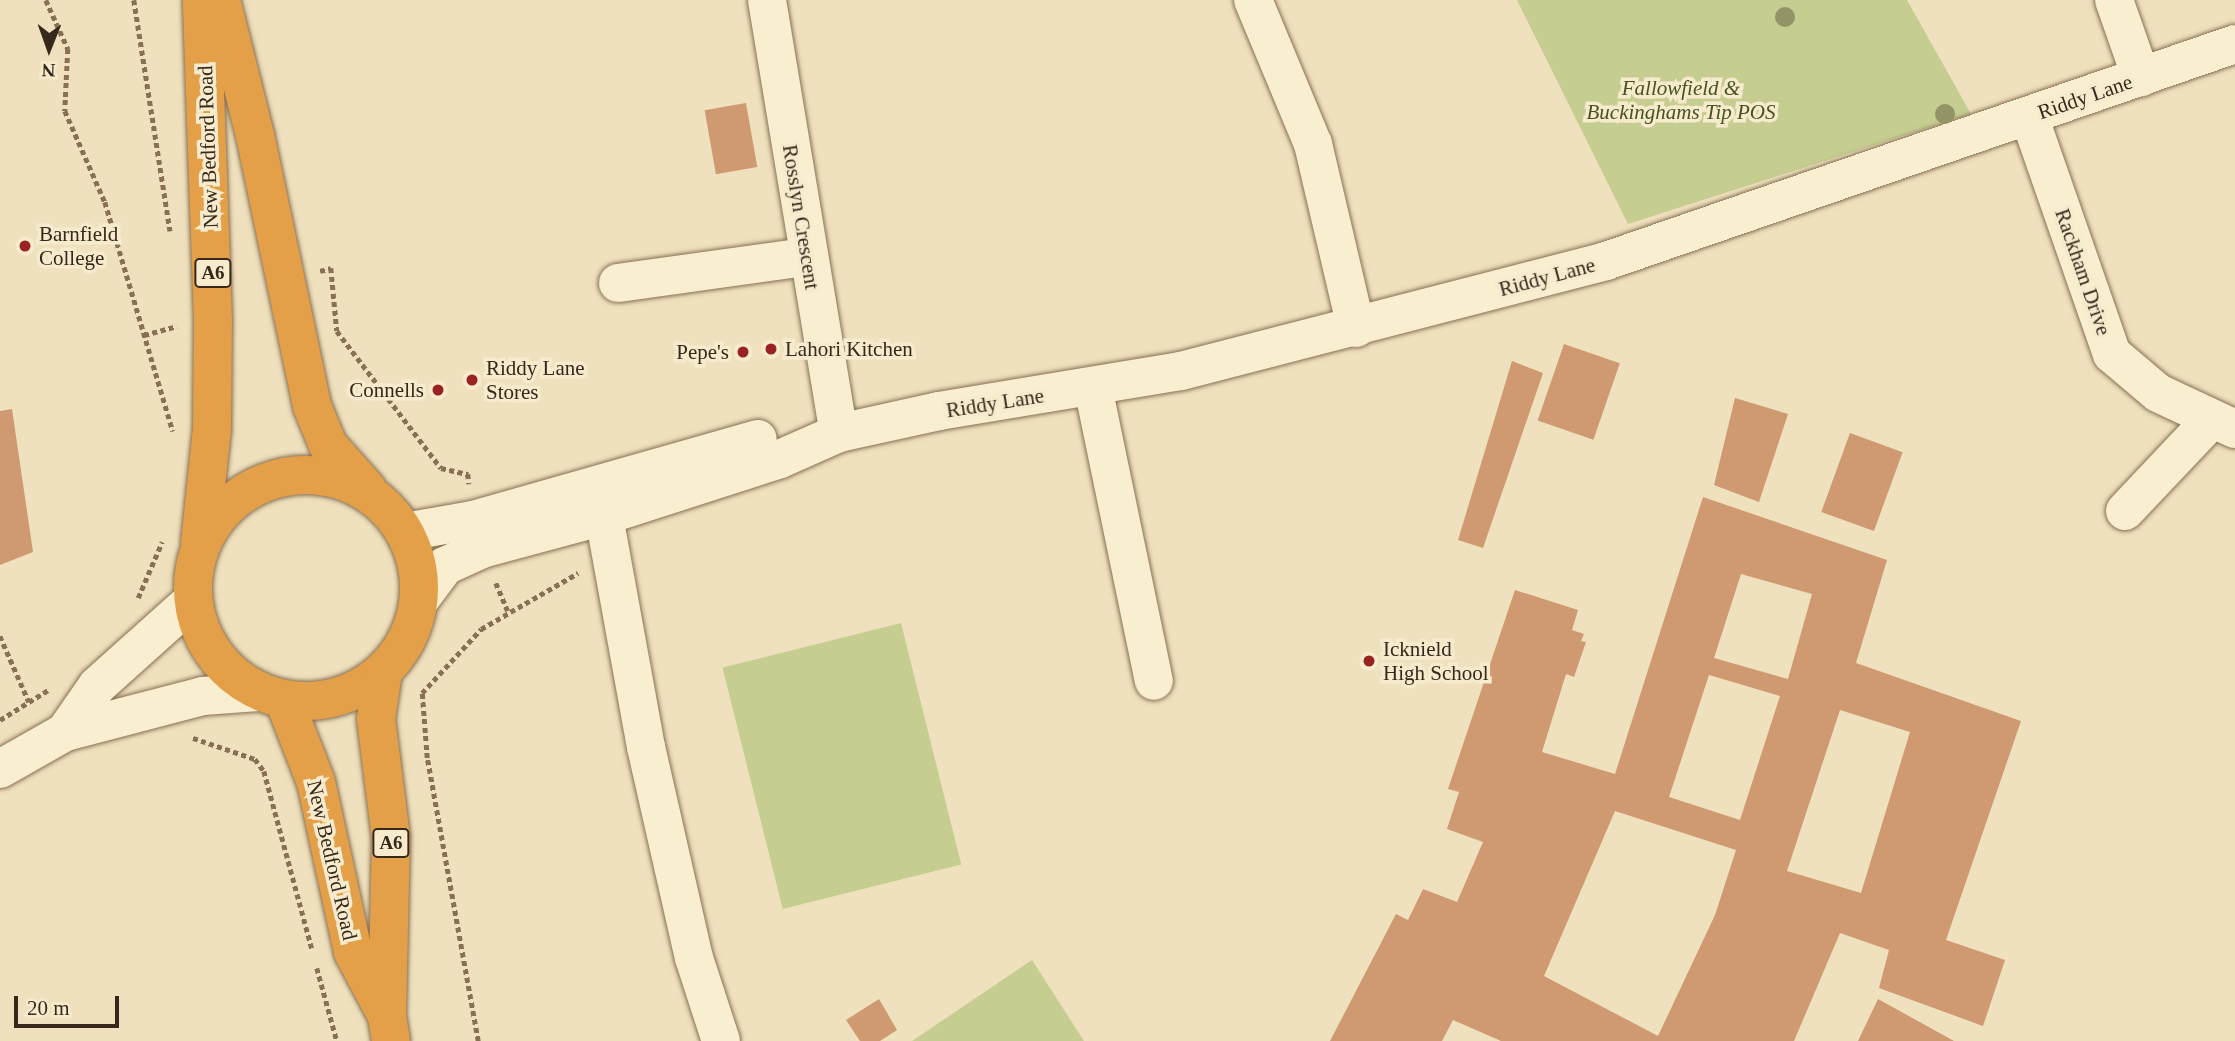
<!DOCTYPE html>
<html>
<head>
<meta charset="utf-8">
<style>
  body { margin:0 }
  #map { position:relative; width:2235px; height:1041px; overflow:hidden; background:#efe1bd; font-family:"Times New Roman",serif }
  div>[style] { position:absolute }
  .green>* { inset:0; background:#c6cd91; transform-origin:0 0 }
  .building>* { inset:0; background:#cf9971; transform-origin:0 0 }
  .path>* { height:4.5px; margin-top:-2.25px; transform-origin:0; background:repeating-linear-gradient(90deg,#887055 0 5px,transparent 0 8.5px) }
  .roads { filter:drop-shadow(0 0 2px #887055) drop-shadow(0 0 2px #887055) }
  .minor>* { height:38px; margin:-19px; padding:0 19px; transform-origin:19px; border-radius:19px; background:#faeed0 }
  .highway>* { height:38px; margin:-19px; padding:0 19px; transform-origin:19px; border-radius:19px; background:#e4a048 }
  .highway>.ring { margin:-19px; padding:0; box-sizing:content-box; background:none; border:38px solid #e4a048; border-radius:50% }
  .trees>* { width:20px; height:20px; margin:-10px; border-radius:50%; background:#929367 }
  .dots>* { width:19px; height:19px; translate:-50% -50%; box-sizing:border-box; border:4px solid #f7ebcd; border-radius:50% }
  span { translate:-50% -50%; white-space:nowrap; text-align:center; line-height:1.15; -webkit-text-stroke:7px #f7ebcd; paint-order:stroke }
  .shield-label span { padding:2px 5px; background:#f7ebcd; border:2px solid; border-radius:5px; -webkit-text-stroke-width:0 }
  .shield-label { font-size:19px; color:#36281b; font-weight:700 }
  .park-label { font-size:21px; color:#465421; font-style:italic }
  .street-label { font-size:21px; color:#36281b }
  .poi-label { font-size:21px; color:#36281b }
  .left { translate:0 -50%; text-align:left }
  .right { translate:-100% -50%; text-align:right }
  .north { position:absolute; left:14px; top:14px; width:70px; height:70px; -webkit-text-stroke:5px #f7ebcd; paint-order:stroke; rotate:181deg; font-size:19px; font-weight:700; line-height:28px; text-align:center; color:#36281b }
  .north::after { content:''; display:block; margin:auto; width:24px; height:32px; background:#36281b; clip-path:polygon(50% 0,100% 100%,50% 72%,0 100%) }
  .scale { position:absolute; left:14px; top:996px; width:105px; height:32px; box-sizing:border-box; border:4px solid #36281b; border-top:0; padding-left:9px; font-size:21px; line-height:24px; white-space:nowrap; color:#36281b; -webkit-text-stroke:5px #f7ebcd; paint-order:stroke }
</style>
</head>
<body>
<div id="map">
  <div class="green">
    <i style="clip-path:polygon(1517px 0,1907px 0,1971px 114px,1628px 224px)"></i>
    <i style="left:901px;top:623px;width:249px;height:184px;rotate:76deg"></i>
    <i style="clip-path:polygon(1032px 960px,1084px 1041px,912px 1041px)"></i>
  </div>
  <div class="building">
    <i style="left:746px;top:103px;width:65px;height:42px;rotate:80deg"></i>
    <i style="left:1564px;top:344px;width:59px;height:81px;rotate:19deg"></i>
    <i style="clip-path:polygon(1512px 361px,1543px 373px,1483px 548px,1458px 540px)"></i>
    <i style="clip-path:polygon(1735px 398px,1788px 414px,1759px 502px,1714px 485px)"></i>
    <i style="clip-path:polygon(12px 409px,33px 552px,0 565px,0 411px)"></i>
    <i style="left:1850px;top:433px;width:56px;height:84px;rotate:20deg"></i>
    <i style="clip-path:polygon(evenodd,1703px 497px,1887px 560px,1856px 663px,2021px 721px,1946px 940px,2005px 960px,1983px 1026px,1879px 988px,1889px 950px,1840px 933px,1794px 1041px,1501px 1041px,1453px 1020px,1442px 1041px,1330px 1041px,1396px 914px,1408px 920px,1423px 889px,1457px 902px,1483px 842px,1447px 829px,1459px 792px,1448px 789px,1515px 590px,1578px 610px,1572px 630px,1584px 634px,1581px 641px,1586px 642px,1574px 677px,1566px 674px,1542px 752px,1615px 774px,1703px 497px,1741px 574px,1812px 594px,1788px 679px,1714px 658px,1741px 574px,1703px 497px,1709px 675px,1780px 696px,1740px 820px,1669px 797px,1709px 675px,1703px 497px,1840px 710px,1910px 732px,1861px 893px,1787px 871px,1840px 710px,1703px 497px,1615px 811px,1736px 850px,1715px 915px,1658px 1036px,1544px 976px,1615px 811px)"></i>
    <i style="clip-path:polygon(879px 999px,897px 1030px,880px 1041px,860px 1041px,846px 1020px)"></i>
    <i style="clip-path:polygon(1878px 999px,1954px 1041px,1858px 1041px)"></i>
  </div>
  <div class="path">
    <i style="left:46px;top:0;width:54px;rotate:65.8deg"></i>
    <i style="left:68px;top:49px;width:62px;rotate:92.8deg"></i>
    <i style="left:65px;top:111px;width:99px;rotate:66.3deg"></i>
    <i style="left:105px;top:202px;width:239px;rotate:73.5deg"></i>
    <i style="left:134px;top:0;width:234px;rotate:81.1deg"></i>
    <i style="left:320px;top:271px;width:11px;rotate:-15deg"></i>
    <i style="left:331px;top:268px;width:63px;rotate:84.6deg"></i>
    <i style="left:337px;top:331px;width:172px;rotate:52.8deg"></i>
    <i style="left:441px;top:468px;width:28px;rotate:13deg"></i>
    <i style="left:468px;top:474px;width:10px;rotate:84deg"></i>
    <i style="left:144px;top:335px;width:34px;rotate:-15deg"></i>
    <i style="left:496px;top:583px;width:30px;rotate:67deg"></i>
    <i style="left:138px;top:598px;width:61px;rotate:-66.8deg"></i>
    <i style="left:0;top:636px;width:72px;rotate:66.3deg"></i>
    <i style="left:0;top:720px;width:57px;rotate:-32deg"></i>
    <i style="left:193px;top:738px;width:65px;rotate:18.7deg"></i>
    <i style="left:255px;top:759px;width:15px;rotate:53deg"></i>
    <i style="left:264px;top:771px;width:184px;rotate:74.9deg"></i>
    <i style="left:317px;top:968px;width:76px;rotate:74.7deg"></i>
    <i style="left:478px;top:1041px;width:288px;rotate:-100.2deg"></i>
    <i style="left:427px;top:758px;width:65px;rotate:-94.4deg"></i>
    <i style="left:422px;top:693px;width:87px;rotate:-47.3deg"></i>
    <i style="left:481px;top:629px;width:112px;rotate:-30deg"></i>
  </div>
  <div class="roads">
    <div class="minor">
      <i style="left:767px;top:0;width:439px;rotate:80.6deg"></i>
      <i style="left:1253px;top:0;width:156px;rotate:67.4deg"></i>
      <i style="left:1313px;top:144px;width:189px;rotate:76.8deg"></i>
      <i style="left:2114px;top:0;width:82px;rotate:70.7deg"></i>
      <i style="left:2029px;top:116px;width:252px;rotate:70.8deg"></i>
      <i style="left:2112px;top:354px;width:60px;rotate:40.3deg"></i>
      <i style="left:2158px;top:393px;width:85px;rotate:25.1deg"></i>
      <i style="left:618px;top:283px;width:190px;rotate:-7.9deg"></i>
      <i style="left:1093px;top:387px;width:300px;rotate:78.3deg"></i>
      <i style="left:2125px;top:511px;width:125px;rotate:-46.6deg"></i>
      <i style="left:604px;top:516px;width:235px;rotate:79.7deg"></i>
      <i style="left:646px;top:747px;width:216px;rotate:77.2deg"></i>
      <i style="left:694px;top:958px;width:87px;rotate:72deg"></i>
      <i style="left:405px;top:532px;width:69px;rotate:-10deg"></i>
      <i style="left:473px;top:520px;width:296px;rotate:-15.9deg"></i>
      <i style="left:419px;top:601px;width:44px;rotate:-53.4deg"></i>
      <i style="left:445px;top:566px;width:41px;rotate:-24.7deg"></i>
      <i style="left:482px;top:549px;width:126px;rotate:-15.1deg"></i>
      <i style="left:604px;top:516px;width:185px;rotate:-17.9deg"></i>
      <i style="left:780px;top:459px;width:64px;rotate:-23.8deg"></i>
      <i style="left:839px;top:433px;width:102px;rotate:-12.4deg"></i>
      <i style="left:939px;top:411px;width:245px;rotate:-9.4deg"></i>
      <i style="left:1181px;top:371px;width:439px;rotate:-14.5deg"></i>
      <i style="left:1606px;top:261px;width:665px;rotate:-19.03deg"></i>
      <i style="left:65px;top:732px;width:56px;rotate:-55.2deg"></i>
      <i style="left:97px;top:686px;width:129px;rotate:-41.9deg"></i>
      <i style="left:0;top:769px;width:75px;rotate:-29.6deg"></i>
      <i style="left:65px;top:732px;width:143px;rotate:-14.6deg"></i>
      <i style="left:203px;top:696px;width:55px;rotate:-4.2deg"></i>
    </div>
    <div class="highway">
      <i style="left:221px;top:0;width:139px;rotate:75.9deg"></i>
      <i style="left:255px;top:135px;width:277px;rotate:78.1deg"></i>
      <i style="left:312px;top:406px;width:42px;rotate:67.7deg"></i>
      <i style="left:328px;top:445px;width:59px;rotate:48.4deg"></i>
      <i class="ring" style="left:193px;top:475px;width:188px;height:188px"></i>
      <i style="left:200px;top:543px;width:115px;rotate:-84deg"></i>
      <i style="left:212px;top:429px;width:108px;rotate:-89.5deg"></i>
      <i style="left:213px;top:321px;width:321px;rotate:-92deg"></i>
      <i style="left:383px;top:672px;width:48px;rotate:98.5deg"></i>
      <i style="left:376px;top:719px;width:120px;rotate:82.8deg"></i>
      <i style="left:391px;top:838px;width:178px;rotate:91.3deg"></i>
      <i style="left:387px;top:1016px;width:25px;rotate:81deg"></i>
      <i style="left:284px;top:700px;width:88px;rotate:68.7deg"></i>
      <i style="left:316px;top:782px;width:174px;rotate:77.7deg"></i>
      <i style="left:353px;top:952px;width:70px;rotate:62deg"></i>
    </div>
  </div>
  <div class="trees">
    <i style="left:1785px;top:17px"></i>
    <i style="left:1945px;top:114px"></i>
  </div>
  <div class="dots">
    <i style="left:25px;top:246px;background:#992323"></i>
    <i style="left:771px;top:349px;background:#992323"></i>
    <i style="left:743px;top:352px;background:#992323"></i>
    <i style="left:472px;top:380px;background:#992323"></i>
    <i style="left:438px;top:390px;background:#992323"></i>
    <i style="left:1369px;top:661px;background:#992323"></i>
  </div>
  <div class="shield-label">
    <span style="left:213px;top:273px">A6</span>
    <span style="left:391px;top:843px">A6</span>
  </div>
  <div class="park-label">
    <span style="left:1681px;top:100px">Fallowfield &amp;<br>Buckinghams Tip POS</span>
  </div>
  <div class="street-label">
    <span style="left:2085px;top:97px;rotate:-19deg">Riddy Lane</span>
    <span style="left:208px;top:147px;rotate:-92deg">New Bedford Road</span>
    <span style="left:801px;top:217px;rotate:81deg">Rosslyn Crescent</span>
    <span style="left:2083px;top:272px;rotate:71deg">Rackham Drive</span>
    <span style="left:1547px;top:277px;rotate:-15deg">Riddy Lane</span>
    <span style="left:995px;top:403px;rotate:-9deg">Riddy Lane</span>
    <span style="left:332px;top:860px;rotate:77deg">New Bedford Road</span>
  </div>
  <div class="poi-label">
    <span class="left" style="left:39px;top:246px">Barnfield<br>College</span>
    <span class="left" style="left:785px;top:349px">Lahori Kitchen</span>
    <span class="right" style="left:729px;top:352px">Pepe's</span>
    <span class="left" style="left:486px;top:380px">Riddy Lane<br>Stores</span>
    <span class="right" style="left:424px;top:390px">Connells</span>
    <span class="left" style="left:1383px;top:661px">Icknield<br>High School</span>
  </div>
  <div class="north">N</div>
  <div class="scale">20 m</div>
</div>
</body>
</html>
